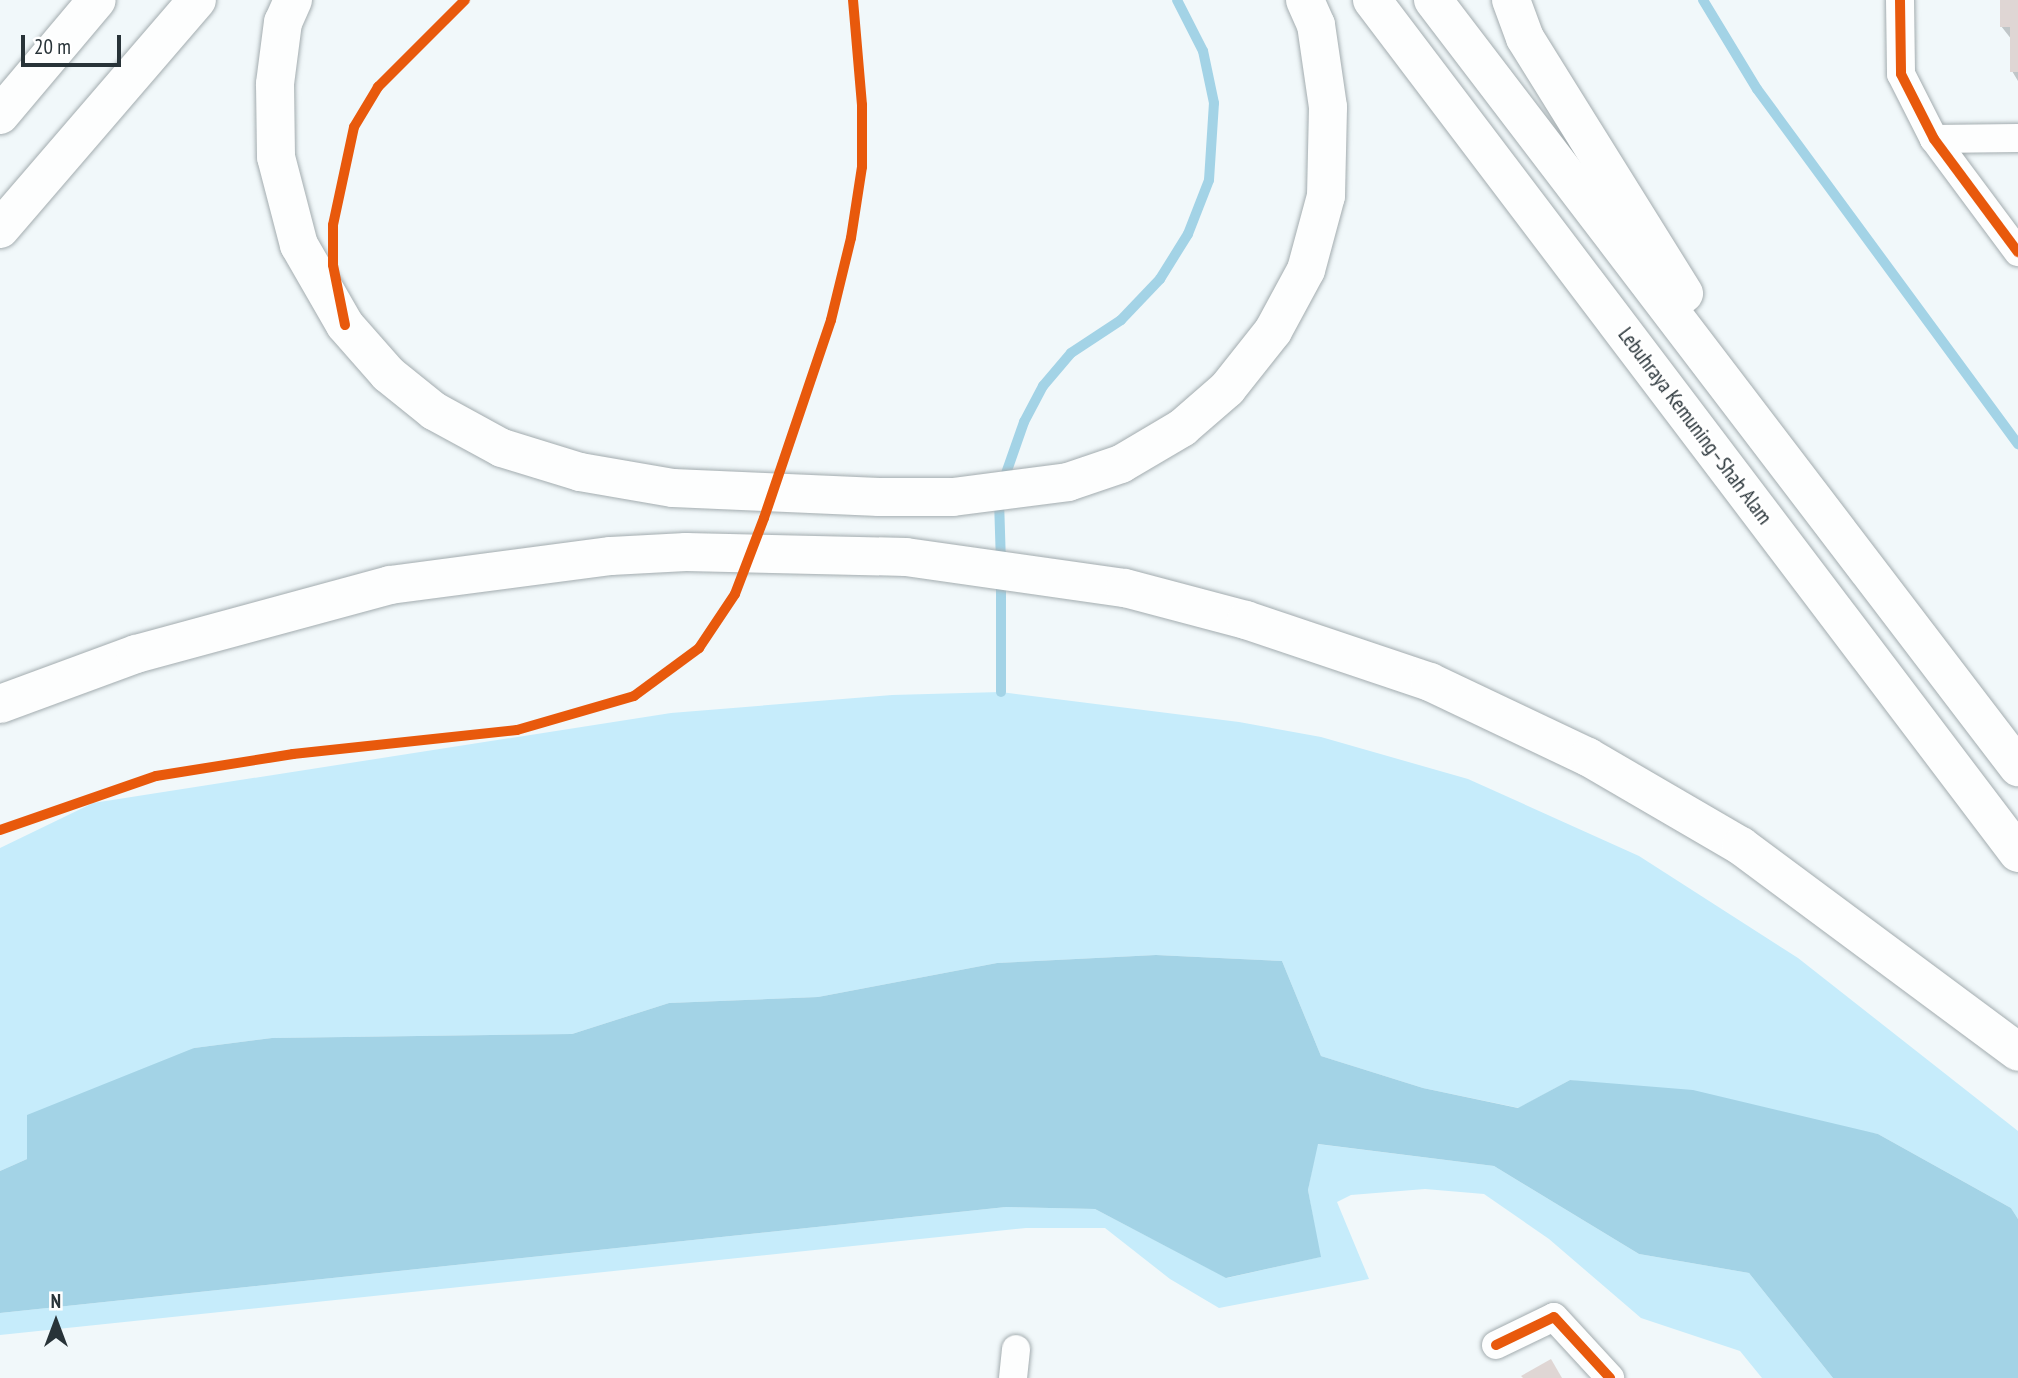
<!DOCTYPE html>
<html>
<head>
<meta charset="utf-8">
<style>
  body { margin:0 }
  #map { position:relative; width:2018px; height:1378px; overflow:hidden; background:#f1f8fa; font-family:"PT Sans Narrow",sans-serif }
  div>[style] { position:absolute }
  .green>* { inset:0; background:#c6ecfb }
  .water>* { inset:0; background:#a3d3e6 }
  .shadow>* { inset:0; background:#0003 }
  .stream>* { height:10px; margin:-5px; padding:0 5px; transform-origin:5px; border-radius:5px; background:#a3d3e6 }
  .building>* { inset:0; background:#dfd6d4 }
  .roads { filter:drop-shadow(0 0 2px #a3acaf) drop-shadow(0 0 2px #a3acaf) }
  .minor>* { height:28px; margin:-14px; padding:0 14px; transform-origin:14px; border-radius:14px; background:#fdfefe }
  .motorway>* { height:38px; margin:-19px; padding:0 19px; transform-origin:19px; border-radius:19px; background:#fdfefe }
  .cycleway>* { height:10px; margin:-5px; padding:0 5px; transform-origin:5px; border-radius:5px; background:#e8590c }
  span { translate:-50% -50%; white-space:nowrap; text-align:center; line-height:1.15; -webkit-text-stroke:5px #fff; paint-order:stroke }
  .street-label { font-size:21px; color:#283338 }
  .north { position:absolute; left:21px; top:1287px; width:70px; height:70px; -webkit-text-stroke:5px #fff; paint-order:stroke; rotate:0deg; font-size:19px; font-weight:700; line-height:28px; text-align:center; color:#283338 }
  .north::after { content:''; display:block; margin:auto; width:24px; height:32px; background:#283338; clip-path:polygon(50% 0,100% 100%,50% 72%,0 100%) }
  .scale { position:absolute; left:21px; top:35px; width:100px; height:32px; box-sizing:border-box; border:4px solid #283338; border-top:0; padding-left:9px; font-size:21px; line-height:24px; white-space:nowrap; color:#283338; -webkit-text-stroke:5px #fff; paint-order:stroke }
</style>
</head>
<body>
<div id="map">
  <div class="green">
    <i style="clip-path:polygon(1001px 692px,1239px 722px,1321px 737px,1468px 779px,1639px 856px,1798px 958px,2018px 1131px,2018px 1219px,2011px 1208px,1878px 1134px,1570px 1080px,1519px 1108px,1423px 1088px,1321px 1056px,1282px 961px,1156px 955px,997px 963px,818px 997px,669px 1003px,572px 1034px,272px 1038px,194px 1048px,27px 1159px,0 1171px,0 848px,93px 803px,671px 713px,892px 695px)"></i>
    <i style="clip-path:polygon(1317px 1144px,1494px 1166px,1639px 1254px,1749px 1273px,1833px 1378px,1762px 1378px,1740px 1351px,1641px 1318px,1549px 1239px,1484px 1194px,1425px 1189px,1351px 1195px,1337px 1202px,1369px 1279px,1219px 1308px,1170px 1279px,1105px 1228px,1026px 1228px,0 1335px,0 1313px,1006px 1207px,1095px 1209px,1227px 1278px,1320px 1257px,1308px 1190px)"></i>
  </div>
  <div class="water">
    <i style="clip-path:polygon(1156px 955px,1282px 961px,1321px 1056px,1423px 1088px,1518px 1108px,1570px 1080px,1693px 1090px,1878px 1134px,2011px 1208px,2018px 1219px,2018px 1378px,1833px 1378px,1749px 1273px,1639px 1254px,1494px 1166px,1318px 1144px,1308px 1190px,1321px 1257px,1226px 1278px,1095px 1209px,1006px 1207px,0 1313px,0 1171px,27px 1159px,27px 1115px,194px 1048px,272px 1038px,572px 1034px,669px 1003px,818px 997px,997px 963px)"></i>
  </div>
  <div class="shadow">
    <i style="clip-path:polygon(2001px 0,2018px 0,2018px 81px,2012px 71px,2012px 40px,2001px 26px)"></i>
  </div>
  <div class="stream">
    <i style="left:1703px;top:0;width:104px;rotate:58.8deg"></i>
    <i style="left:1757px;top:89px;width:441px;rotate:53.7deg"></i>
    <i style="left:1003px;top:482px;width:64px;rotate:-70.7deg"></i>
    <i style="left:1024px;top:422px;width:41px;rotate:-62.2deg"></i>
    <i style="left:1043px;top:386px;width:43px;rotate:-49.7deg"></i>
    <i style="left:1071px;top:353px;width:60px;rotate:-33.4deg"></i>
    <i style="left:1121px;top:320px;width:57px;rotate:-46.4deg"></i>
    <i style="left:1160px;top:279px;width:53px;rotate:-58.1deg"></i>
    <i style="left:1188px;top:234px;width:58px;rotate:-68.7deg"></i>
    <i style="left:1209px;top:180px;width:77px;rotate:-86.3deg"></i>
    <i style="left:1214px;top:103px;width:53px;rotate:-101.9deg"></i>
    <i style="left:1203px;top:51px;width:57px;rotate:-117deg"></i>
    <i style="left:999px;top:500px;width:62px;rotate:88.2deg"></i>
    <i style="left:1001px;top:577px;width:115px;rotate:90deg"></i>
  </div>
  <div class="building">
    <i style="clip-path:polygon(2000px 0,2018px 0,2018px 72px,2010px 72px,2010px 27px,2000px 27px)"></i>
    <i style="clip-path:polygon(1551px 1359px,1562px 1378px,1523px 1378px,1521px 1376px)"></i>
  </div>
  <div class="roads">
    <div class="minor">
      <i style="left:1900px;top:0;width:74px;rotate:89.2deg"></i>
      <i style="left:1901px;top:74px;width:73px;rotate:63.1deg"></i>
      <i style="left:1934px;top:139px;width:141px;rotate:53.4deg"></i>
      <i style="left:1934px;top:139px;width:84px;rotate:-0.7deg"></i>
      <i style="left:1496px;top:1345px;width:64px;rotate:-25.8deg"></i>
      <i style="left:1554px;top:1317px;width:83px;rotate:47.4deg"></i>
      <i style="left:1013px;top:1378px;width:29px;rotate:-84deg"></i>
    </div>
    <div class="motorway">
      <i style="left:293px;top:0;width:24px;rotate:114deg"></i>
      <i style="left:283px;top:22px;width:63px;rotate:97.4deg"></i>
      <i style="left:275px;top:84px;width:73px;rotate:89.2deg"></i>
      <i style="left:276px;top:157px;width:91px;rotate:75.4deg"></i>
      <i style="left:299px;top:245px;width:92px;rotate:60.1deg"></i>
      <i style="left:345px;top:325px;width:65px;rotate:48.7deg"></i>
      <i style="left:388px;top:374px;width:59px;rotate:38.8deg"></i>
      <i style="left:434px;top:411px;width:77px;rotate:28.6deg"></i>
      <i style="left:502px;top:448px;width:82px;rotate:17.1deg"></i>
      <i style="left:580px;top:472px;width:94px;rotate:9.8deg"></i>
      <i style="left:673px;top:488px;width:206px;rotate:2.5deg"></i>
      <i style="left:879px;top:497px;width:74px"></i>
      <i style="left:953px;top:497px;width:116px;rotate:-7.4deg"></i>
      <i style="left:1068px;top:482px;width:56px;rotate:-18.8deg"></i>
      <i style="left:1121px;top:464px;width:71px;rotate:-30.5deg"></i>
      <i style="left:1182px;top:428px;width:60px;rotate:-40.9deg"></i>
      <i style="left:1227px;top:389px;width:74px;rotate:-51.6deg"></i>
      <i style="left:1273px;top:331px;width:69px;rotate:-61.6deg"></i>
      <i style="left:1306px;top:270px;width:77px;rotate:-74.9deg"></i>
      <i style="left:1326px;top:196px;width:89px;rotate:-88.7deg"></i>
      <i style="left:1328px;top:107px;width:83px;rotate:-98.3deg"></i>
      <i style="left:1316px;top:25px;width:27px;rotate:-114deg"></i>
      <i style="left:1372px;top:0;width:1070px;rotate:52.86deg"></i>
      <i style="left:1433px;top:0;width:965px;rotate:52.67deg"></i>
      <i style="left:1511px;top:0;width:40px;rotate:69.8deg"></i>
      <i style="left:1525px;top:38px;width:301px;rotate:58.1deg"></i>
      <i style="left:0;top:115px;width:150px;rotate:-49.9deg"></i>
      <i style="left:0;top:229px;width:302px;rotate:-49.3deg"></i>
      <i style="left:0;top:704px;width:145px;rotate:-20.2deg"></i>
      <i style="left:136px;top:654px;width:263px;rotate:-15.2deg"></i>
      <i style="left:390px;top:585px;width:223px;rotate:-7.5deg"></i>
      <i style="left:611px;top:556px;width:75px;rotate:-3.1deg"></i>
      <i style="left:686px;top:552px;width:220px;rotate:1.3deg"></i>
      <i style="left:906px;top:557px;width:221px;rotate:8.1deg"></i>
      <i style="left:1125px;top:588px;width:125px;rotate:14.8deg"></i>
      <i style="left:1246px;top:620px;width:194px;rotate:18.6deg"></i>
      <i style="left:1430px;top:682px;width:175px;rotate:25.4deg"></i>
      <i style="left:1588px;top:757px;width:177px;rotate:30.2deg"></i>
      <i style="left:1741px;top:846px;width:345px;rotate:36.6deg"></i>
    </div>
  </div>
  <div class="cycleway">
    <i style="left:1900px;top:0;width:74px;rotate:89.2deg"></i>
    <i style="left:1901px;top:74px;width:73px;rotate:63.1deg"></i>
    <i style="left:1934px;top:139px;width:141px;rotate:53.4deg"></i>
    <i style="left:345px;top:325px;width:61px;rotate:-101.3deg"></i>
    <i style="left:333px;top:265px;width:40px;rotate:-90deg"></i>
    <i style="left:333px;top:225px;width:100px;rotate:-77.9deg"></i>
    <i style="left:354px;top:127px;width:47px;rotate:-59deg"></i>
    <i style="left:378px;top:87px;width:123px;rotate:-45deg"></i>
    <i style="left:0;top:830px;width:165px;rotate:-19.1deg"></i>
    <i style="left:156px;top:776px;width:139px;rotate:-9.1deg"></i>
    <i style="left:293px;top:754px;width:225px;rotate:-6.1deg"></i>
    <i style="left:517px;top:730px;width:122px;rotate:-16.2deg"></i>
    <i style="left:634px;top:696px;width:81px;rotate:-36.4deg"></i>
    <i style="left:699px;top:648px;width:65px;rotate:-56.3deg"></i>
    <i style="left:735px;top:594px;width:81px;rotate:-69.1deg"></i>
    <i style="left:764px;top:518px;width:209px;rotate:-71.3deg"></i>
    <i style="left:831px;top:320px;width:84px;rotate:-76.3deg"></i>
    <i style="left:851px;top:238px;width:72px;rotate:-81.2deg"></i>
    <i style="left:862px;top:167px;width:62px;rotate:-90deg"></i>
    <i style="left:862px;top:105px;width:105px;rotate:-94.9deg"></i>
    <i style="left:1496px;top:1345px;width:64px;rotate:-25.8deg"></i>
    <i style="left:1554px;top:1317px;width:83px;rotate:47.4deg"></i>
  </div>
  <div class="street-label">
    <span style="left:1695px;top:426px;rotate:53deg">Lebuhraya Kemuning–Shah Alam</span>
  </div>
  <div class="north">N</div>
  <div class="scale">20 m</div>
</div>
</body>
</html>
